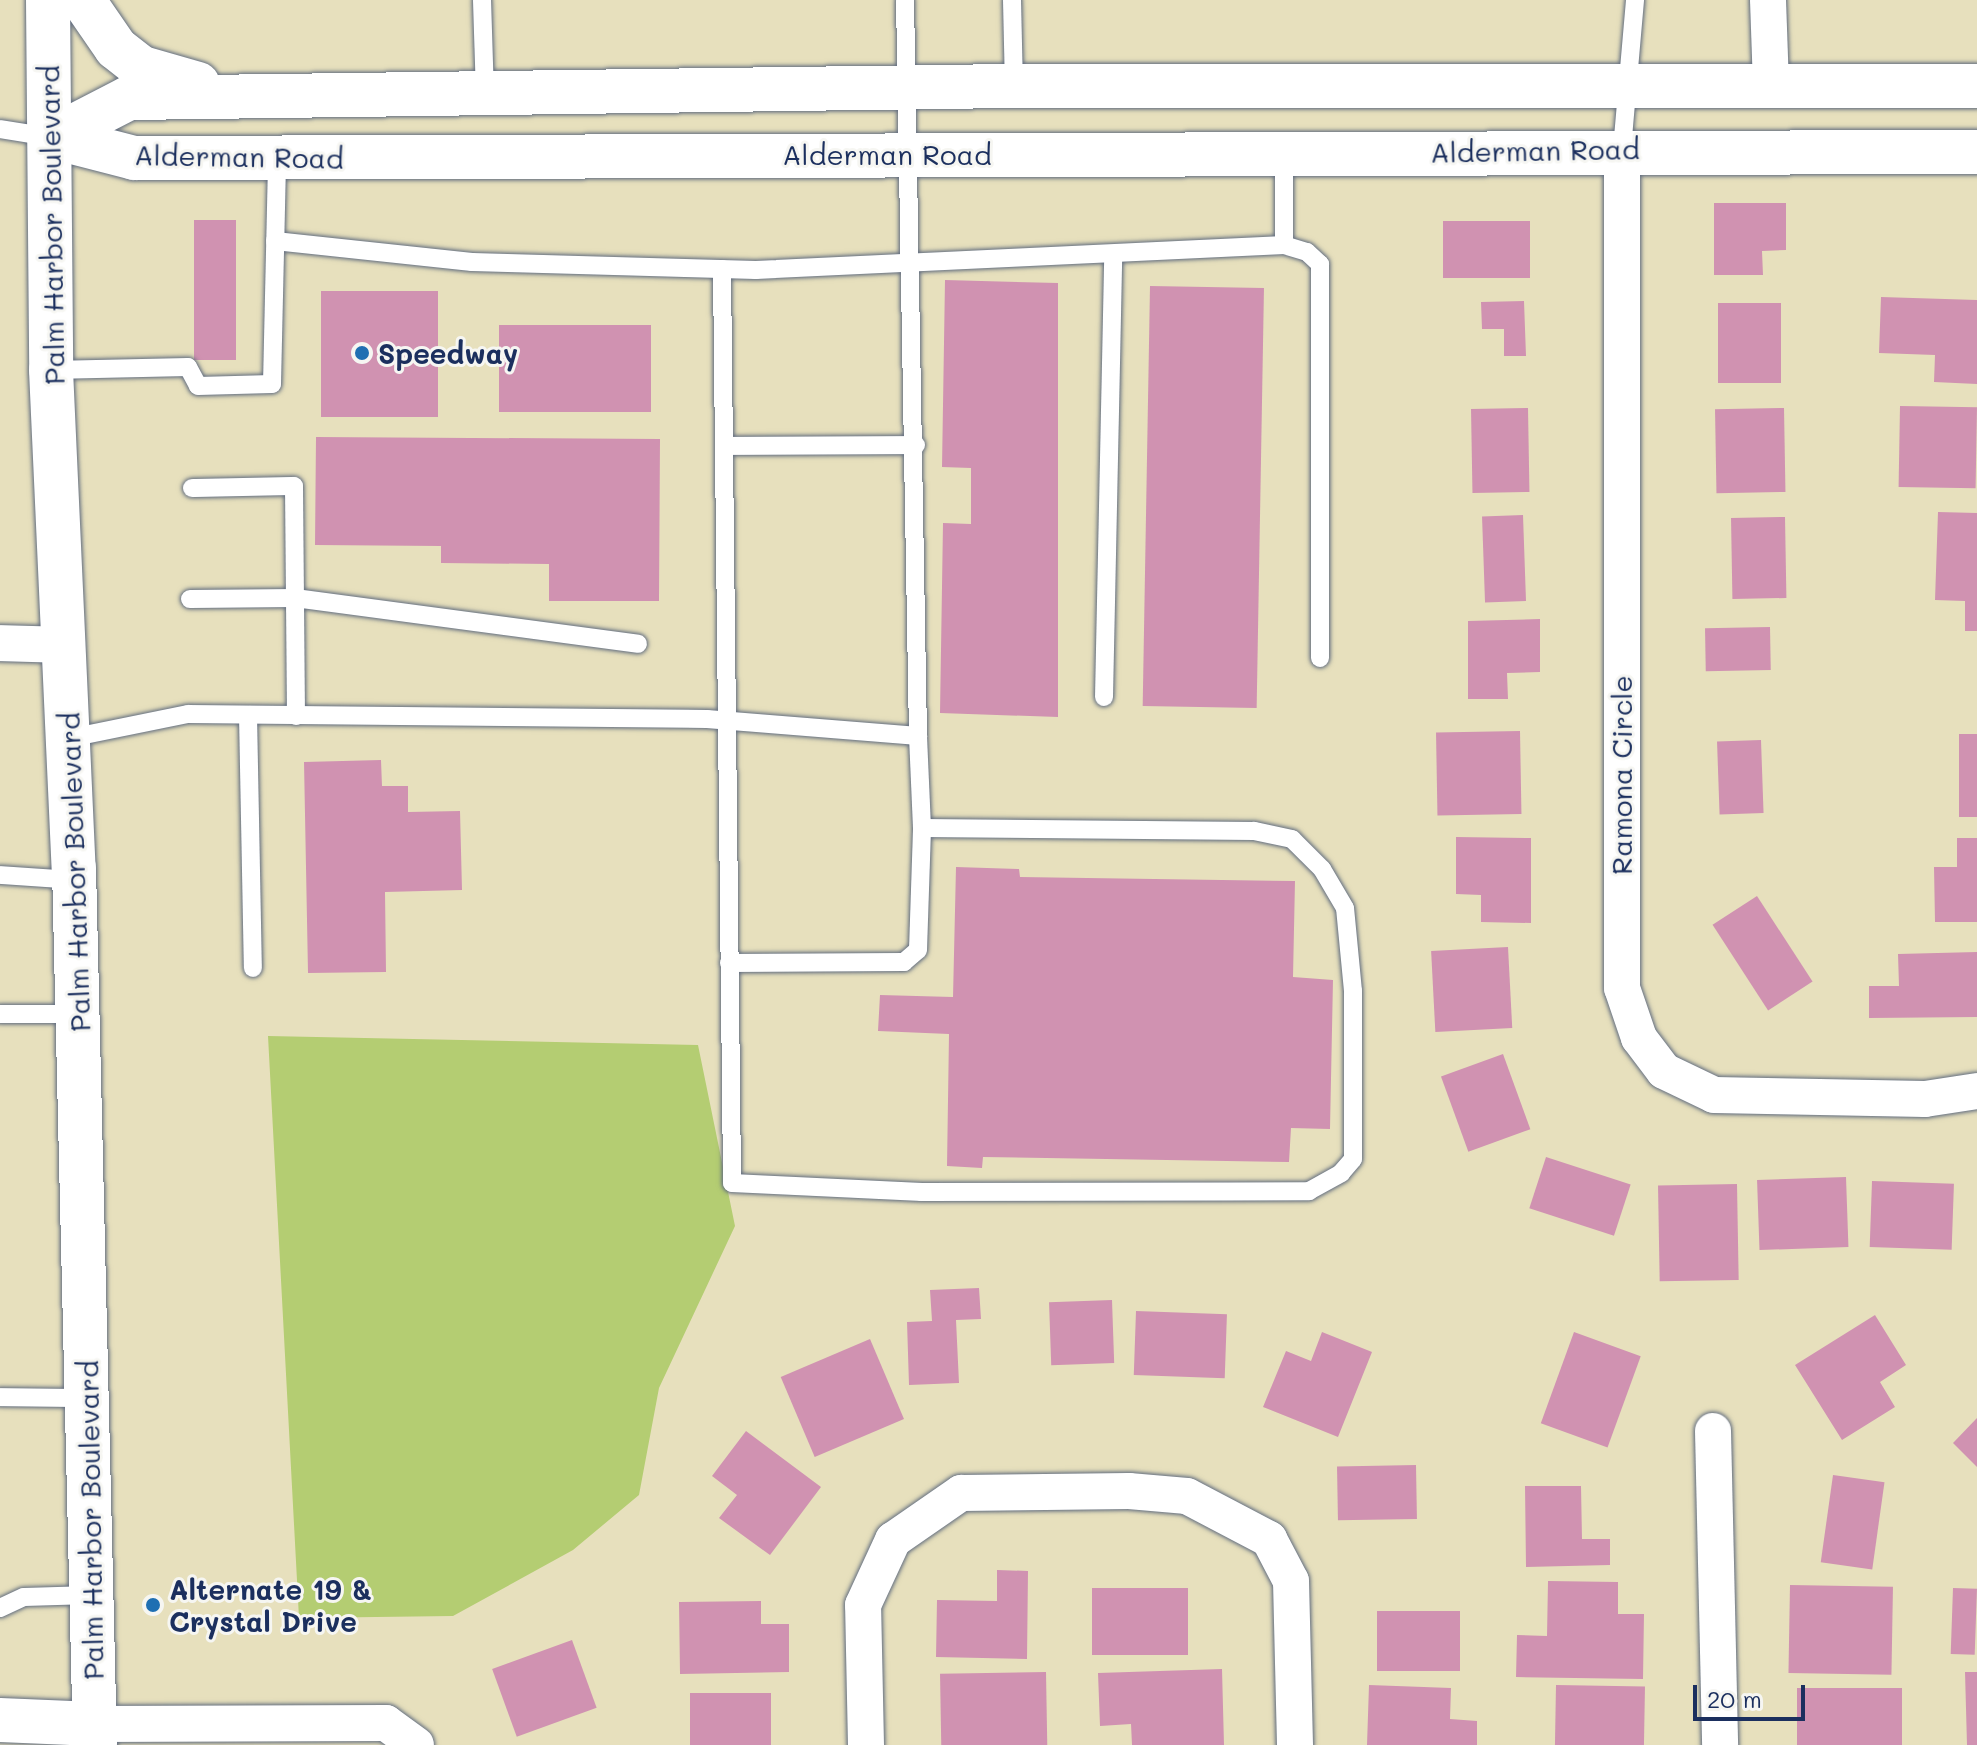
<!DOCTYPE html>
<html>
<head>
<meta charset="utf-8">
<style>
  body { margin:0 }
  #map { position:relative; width:1977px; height:1745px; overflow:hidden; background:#e7e0bd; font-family:Mali,sans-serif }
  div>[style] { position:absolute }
  .green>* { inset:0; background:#b4cd72 }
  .building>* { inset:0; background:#d092b1; transform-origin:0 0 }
  .roads { filter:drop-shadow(0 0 2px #626d7f) drop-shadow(0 0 2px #626d7f) }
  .service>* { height:18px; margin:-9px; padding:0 9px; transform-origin:9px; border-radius:9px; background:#fff }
  .minor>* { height:36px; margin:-18px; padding:0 18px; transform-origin:18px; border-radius:18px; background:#fff }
  .tertiary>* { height:44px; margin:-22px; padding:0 22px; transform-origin:22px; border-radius:22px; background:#fff }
  .secondary>* { height:44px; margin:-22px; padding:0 22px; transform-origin:22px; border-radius:22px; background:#fff }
  .dots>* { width:22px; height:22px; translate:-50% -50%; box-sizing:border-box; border:4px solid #f6f6f2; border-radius:50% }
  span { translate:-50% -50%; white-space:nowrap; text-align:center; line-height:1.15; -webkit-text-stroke:6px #f6f6f2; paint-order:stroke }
  .street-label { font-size:28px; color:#1b2f5e }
  .poi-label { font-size:28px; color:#1b2f5e; font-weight:700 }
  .left { translate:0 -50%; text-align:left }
  .scale { position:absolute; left:1693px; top:1685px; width:112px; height:36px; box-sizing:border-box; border:4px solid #1b2f5e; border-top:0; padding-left:10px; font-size:24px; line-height:28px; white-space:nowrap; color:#1b2f5e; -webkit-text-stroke:6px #f6f6f2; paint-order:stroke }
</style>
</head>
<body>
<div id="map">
  <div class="green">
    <i style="clip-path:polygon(268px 1036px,698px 1045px,735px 1226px,659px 1388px,639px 1495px,573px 1550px,453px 1616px,299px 1618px)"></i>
  </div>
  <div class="building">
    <i style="clip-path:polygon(1714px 203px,1786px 203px,1786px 250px,1762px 251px,1763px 275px,1714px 275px)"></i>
    <i style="left:236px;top:220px;width:140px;height:42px;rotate:90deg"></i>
    <i style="left:1443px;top:221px;width:87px;height:57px"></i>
    <i style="clip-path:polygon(945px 280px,1058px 283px,1058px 717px,940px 713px,943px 523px,971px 524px,971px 468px,942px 467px)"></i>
    <i style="left:1150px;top:286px;width:114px;height:420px;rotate:1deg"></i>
    <i style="left:438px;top:291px;width:126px;height:117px;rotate:90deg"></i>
    <i style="clip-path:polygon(1881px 297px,1977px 300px,1977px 384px,1934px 382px,1935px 355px,1879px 353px)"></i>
    <i style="clip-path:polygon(1524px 301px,1526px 356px,1504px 356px,1504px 329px,1482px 329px,1481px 302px)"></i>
    <i style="left:1718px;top:303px;width:63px;height:80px"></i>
    <i style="left:499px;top:325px;width:152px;height:87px"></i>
    <i style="left:1900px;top:406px;width:77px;height:81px;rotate:1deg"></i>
    <i style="left:1528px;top:408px;width:84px;height:57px;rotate:89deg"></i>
    <i style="left:1784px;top:408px;width:84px;height:69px;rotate:89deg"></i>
    <i style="clip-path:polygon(316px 437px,660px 439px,659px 601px,549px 601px,549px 564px,441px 563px,441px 546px,315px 545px)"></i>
    <i style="clip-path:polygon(1938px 512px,1977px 513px,1977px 631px,1965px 631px,1965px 601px,1935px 600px)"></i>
    <i style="left:1523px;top:515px;width:86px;height:41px;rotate:88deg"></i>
    <i style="left:1785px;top:517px;width:81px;height:54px;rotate:89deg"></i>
    <i style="clip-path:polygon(1540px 619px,1540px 672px,1507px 673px,1508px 699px,1468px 699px,1468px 621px)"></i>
    <i style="left:1770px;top:627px;width:43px;height:65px;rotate:89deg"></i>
    <i style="left:1520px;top:731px;width:83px;height:84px;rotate:89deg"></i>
    <i style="left:1959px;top:734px;width:18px;height:83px"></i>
    <i style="left:1761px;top:740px;width:73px;height:44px;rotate:88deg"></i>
    <i style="clip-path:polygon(381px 760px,382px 786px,408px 786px,408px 812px,460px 811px,462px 890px,385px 892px,386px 972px,308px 973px,304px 762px)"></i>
    <i style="clip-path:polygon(1456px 837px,1531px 838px,1531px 923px,1481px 922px,1481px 895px,1456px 894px)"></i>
    <i style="clip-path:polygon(1957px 838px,1977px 838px,1977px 922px,1935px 922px,1934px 867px,1957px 867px)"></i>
    <i style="clip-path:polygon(956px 867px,1019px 869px,1020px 877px,1295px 881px,1293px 977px,1333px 980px,1330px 1129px,1291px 1128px,1289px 1162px,983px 1157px,982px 1168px,947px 1166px,949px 1034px,878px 1031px,880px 995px,953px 997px)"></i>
    <i style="left:1757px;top:896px;width:102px;height:53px;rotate:57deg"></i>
    <i style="left:1508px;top:947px;width:81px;height:77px;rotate:87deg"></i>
    <i style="clip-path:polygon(1977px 952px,1977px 1017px,1869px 1018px,1869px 986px,1899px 986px,1898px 954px)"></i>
    <i style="left:1503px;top:1054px;width:80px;height:66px;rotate:70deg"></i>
    <i style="left:1546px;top:1157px;width:89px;height:54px;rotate:18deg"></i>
    <i style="left:1846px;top:1177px;width:70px;height:89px;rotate:88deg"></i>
    <i style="left:1872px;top:1181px;width:82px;height:66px;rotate:2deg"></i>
    <i style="left:1737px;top:1184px;width:96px;height:79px;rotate:89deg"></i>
    <i style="clip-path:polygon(979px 1288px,981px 1319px,956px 1320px,959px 1383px,909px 1385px,907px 1322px,932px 1321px,930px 1290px)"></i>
    <i style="left:1112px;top:1300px;width:63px;height:63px;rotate:88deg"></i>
    <i style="left:1136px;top:1311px;width:91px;height:64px;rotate:2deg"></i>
    <i style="clip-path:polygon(1875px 1315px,1906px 1365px,1880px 1382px,1895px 1407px,1842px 1440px,1795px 1365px)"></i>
    <i style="clip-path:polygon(1322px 1332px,1372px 1352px,1338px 1437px,1263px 1407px,1286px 1351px,1311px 1361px)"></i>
    <i style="left:1574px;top:1332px;width:71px;height:97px;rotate:20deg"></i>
    <i style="left:870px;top:1339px;width:87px;height:97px;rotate:67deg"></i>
    <i style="clip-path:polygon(1977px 1418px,1977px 1467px,1953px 1443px)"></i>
    <i style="clip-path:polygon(746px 1431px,821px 1487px,770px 1555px,719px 1518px,737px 1495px,712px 1476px)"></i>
    <i style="left:1416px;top:1465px;width:54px;height:79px;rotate:89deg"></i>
    <i style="left:1833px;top:1475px;width:52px;height:88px;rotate:8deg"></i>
    <i style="clip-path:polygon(1525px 1486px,1581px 1486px,1582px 1539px,1610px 1539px,1610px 1565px,1526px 1567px)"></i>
    <i style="clip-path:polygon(997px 1570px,1028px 1571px,1027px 1659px,936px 1657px,937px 1600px,997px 1601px)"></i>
    <i style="clip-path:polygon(1548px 1581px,1618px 1582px,1618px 1614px,1644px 1614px,1643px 1679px,1516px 1677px,1517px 1635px,1547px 1636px)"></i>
    <i style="left:1790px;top:1585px;width:103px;height:88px;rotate:1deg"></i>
    <i style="left:1092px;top:1588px;width:96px;height:67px"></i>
    <i style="left:1953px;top:1588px;width:24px;height:66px;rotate:2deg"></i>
    <i style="clip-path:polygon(761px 1601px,761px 1624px,789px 1624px,789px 1672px,680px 1674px,679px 1602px)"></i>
    <i style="left:1377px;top:1611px;width:83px;height:60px"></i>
    <i style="left:572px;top:1640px;width:72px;height:85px;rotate:70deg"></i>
    <i style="clip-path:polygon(1222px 1669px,1224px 1745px,1132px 1745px,1131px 1724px,1100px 1726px,1098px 1673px)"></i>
    <i style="left:1046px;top:1672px;width:73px;height:106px;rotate:89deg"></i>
    <i style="clip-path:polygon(1965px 1672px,1977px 1672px,1977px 1745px,1967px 1745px)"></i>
    <i style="clip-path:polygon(1369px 1685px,1451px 1688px,1450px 1719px,1477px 1721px,1477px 1745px,1367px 1745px)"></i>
    <i style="left:1556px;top:1685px;width:89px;height:60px;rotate:1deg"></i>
    <i style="left:1797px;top:1688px;width:105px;height:57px"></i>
    <i style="left:690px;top:1693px;width:81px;height:52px"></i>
  </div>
  <div class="roads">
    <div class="service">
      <i style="left:482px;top:0;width:93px;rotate:88.2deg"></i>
      <i style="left:1012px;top:0;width:86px;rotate:88.7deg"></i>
      <i style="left:0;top:129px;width:51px;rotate:9.1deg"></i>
      <i style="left:1622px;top:149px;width:150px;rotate:-85deg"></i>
      <i style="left:1284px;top:153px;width:92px;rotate:90deg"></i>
      <i style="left:275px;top:241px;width:198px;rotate:6.1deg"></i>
      <i style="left:472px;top:262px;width:284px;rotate:1.6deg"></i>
      <i style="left:756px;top:270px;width:529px;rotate:-2.71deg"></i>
      <i style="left:1284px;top:245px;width:24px;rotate:17deg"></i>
      <i style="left:1307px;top:252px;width:18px;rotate:43deg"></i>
      <i style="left:1320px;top:264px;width:394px;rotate:90deg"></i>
      <i style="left:722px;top:269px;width:914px;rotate:89.37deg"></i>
      <i style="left:732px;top:1183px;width:190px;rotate:2.7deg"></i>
      <i style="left:922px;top:1192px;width:387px;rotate:-0.1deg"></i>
      <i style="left:1309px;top:1191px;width:37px;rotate:-29deg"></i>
      <i style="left:1341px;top:1173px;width:18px;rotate:-49deg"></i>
      <i style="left:1353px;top:1159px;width:168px;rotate:-90deg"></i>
      <i style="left:1353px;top:991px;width:83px;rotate:-95.5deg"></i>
      <i style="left:1345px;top:908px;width:45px;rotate:-120.5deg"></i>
      <i style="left:1322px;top:869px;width:42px;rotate:-135deg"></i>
      <i style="left:1292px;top:839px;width:39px;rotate:-168deg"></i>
      <i style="left:1254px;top:831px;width:332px;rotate:-179.5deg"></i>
      <i style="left:922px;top:828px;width:92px;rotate:-92.5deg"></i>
      <i style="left:51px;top:370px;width:137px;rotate:-1.3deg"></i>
      <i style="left:188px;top:367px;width:21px;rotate:62deg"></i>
      <i style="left:198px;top:386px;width:74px;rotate:-1.5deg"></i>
      <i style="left:272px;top:384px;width:226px;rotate:-88.7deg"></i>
      <i style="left:724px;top:446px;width:192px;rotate:-0.3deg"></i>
      <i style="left:192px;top:488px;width:102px;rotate:-1.1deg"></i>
      <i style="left:294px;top:486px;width:230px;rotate:89.5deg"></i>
      <i style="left:190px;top:599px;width:105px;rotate:-0.5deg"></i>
      <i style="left:295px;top:598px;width:346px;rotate:7.6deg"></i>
      <i style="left:1104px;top:697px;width:443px;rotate:-88.8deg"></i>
      <i style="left:248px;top:715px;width:253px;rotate:88.9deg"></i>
      <i style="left:70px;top:738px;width:120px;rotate:-11.5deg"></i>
      <i style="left:188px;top:714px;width:519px;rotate:0.55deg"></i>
      <i style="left:707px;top:719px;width:212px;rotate:4.6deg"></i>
      <i style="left:918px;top:736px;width:736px;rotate:-91.01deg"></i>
      <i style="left:0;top:875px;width:74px;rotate:3.9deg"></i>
      <i style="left:729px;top:963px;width:175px;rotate:-0.3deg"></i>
      <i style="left:904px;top:962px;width:18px;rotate:-41deg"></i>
      <i style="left:918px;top:950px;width:122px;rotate:-88.1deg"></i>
      <i style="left:0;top:1014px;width:78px"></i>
      <i style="left:0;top:1397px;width:87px;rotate:0.7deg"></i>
      <i style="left:0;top:1608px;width:26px;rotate:-25deg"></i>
      <i style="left:24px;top:1597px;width:67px;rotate:-1.7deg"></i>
    </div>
    <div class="minor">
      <i style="left:1768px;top:0;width:88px;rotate:88deg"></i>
      <i style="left:1622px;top:149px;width:839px;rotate:90deg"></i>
      <i style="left:1622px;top:988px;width:53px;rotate:71.2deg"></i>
      <i style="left:1639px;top:1038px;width:41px;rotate:52.9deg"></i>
      <i style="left:1664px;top:1071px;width:55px;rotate:25.6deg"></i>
      <i style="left:1714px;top:1095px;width:211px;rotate:1.1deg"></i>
      <i style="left:1925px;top:1099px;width:53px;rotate:-8.7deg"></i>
      <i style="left:0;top:643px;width:67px;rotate:1.7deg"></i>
      <i style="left:1713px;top:1431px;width:314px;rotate:88.7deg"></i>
      <i style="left:95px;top:1724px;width:291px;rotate:-0.2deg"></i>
      <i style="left:386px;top:1723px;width:37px;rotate:36deg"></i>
      <i style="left:866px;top:1745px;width:140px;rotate:-91.2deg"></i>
      <i style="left:863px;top:1605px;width:72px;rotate:-65.2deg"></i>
      <i style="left:893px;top:1540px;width:83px;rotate:-34.7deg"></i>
      <i style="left:961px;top:1493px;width:168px;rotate:-0.7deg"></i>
      <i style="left:1129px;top:1491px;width:58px;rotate:4.9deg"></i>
      <i style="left:1187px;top:1496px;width:93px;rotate:27.7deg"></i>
      <i style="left:1269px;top:1539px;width:47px;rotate:62.4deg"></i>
      <i style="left:1291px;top:1581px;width:164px;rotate:88.6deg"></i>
    </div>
    <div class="tertiary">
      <i style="left:0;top:1720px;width:95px;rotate:2.4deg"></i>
    </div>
    <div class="secondary">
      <i style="left:48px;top:0;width:370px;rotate:89.5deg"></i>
      <i style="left:51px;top:370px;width:499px;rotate:87.4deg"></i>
      <i style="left:74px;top:868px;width:877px;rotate:88.63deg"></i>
      <i style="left:83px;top:0;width:58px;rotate:55.5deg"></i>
      <i style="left:116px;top:48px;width:33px;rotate:38deg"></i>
      <i style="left:142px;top:68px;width:58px;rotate:15.9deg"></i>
      <i style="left:53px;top:137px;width:85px;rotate:-27.2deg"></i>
      <i style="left:129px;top:98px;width:885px;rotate:-0.78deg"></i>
      <i style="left:1014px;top:86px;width:963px"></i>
      <i style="left:53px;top:137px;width:84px;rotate:14.5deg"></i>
      <i style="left:134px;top:158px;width:1843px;rotate:-0.19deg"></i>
    </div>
  </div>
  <div class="dots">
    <i style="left:362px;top:353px;background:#1f6fb2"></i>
    <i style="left:153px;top:1605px;background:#1f6fb2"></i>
  </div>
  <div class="street-label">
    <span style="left:1535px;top:150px;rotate:-1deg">Alderman Road</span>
    <span style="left:887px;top:154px">Alderman Road</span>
    <span style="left:239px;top:156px;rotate:1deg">Alderman Road</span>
    <span style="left:51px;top:225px;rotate:-91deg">Palm Harbor Boulevard</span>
    <span style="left:1621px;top:775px;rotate:-90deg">Ramona Circle</span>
    <span style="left:74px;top:872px;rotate:-92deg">Palm Harbor Boulevard</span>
    <span style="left:90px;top:1520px;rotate:-91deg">Palm Harbor Boulevard</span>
  </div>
  <div class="poi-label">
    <span class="left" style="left:378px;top:353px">Speedway</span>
    <span class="left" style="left:169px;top:1605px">Alternate 19 &amp;<br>Crystal Drive</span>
  </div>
  <div class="scale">20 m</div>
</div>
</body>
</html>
